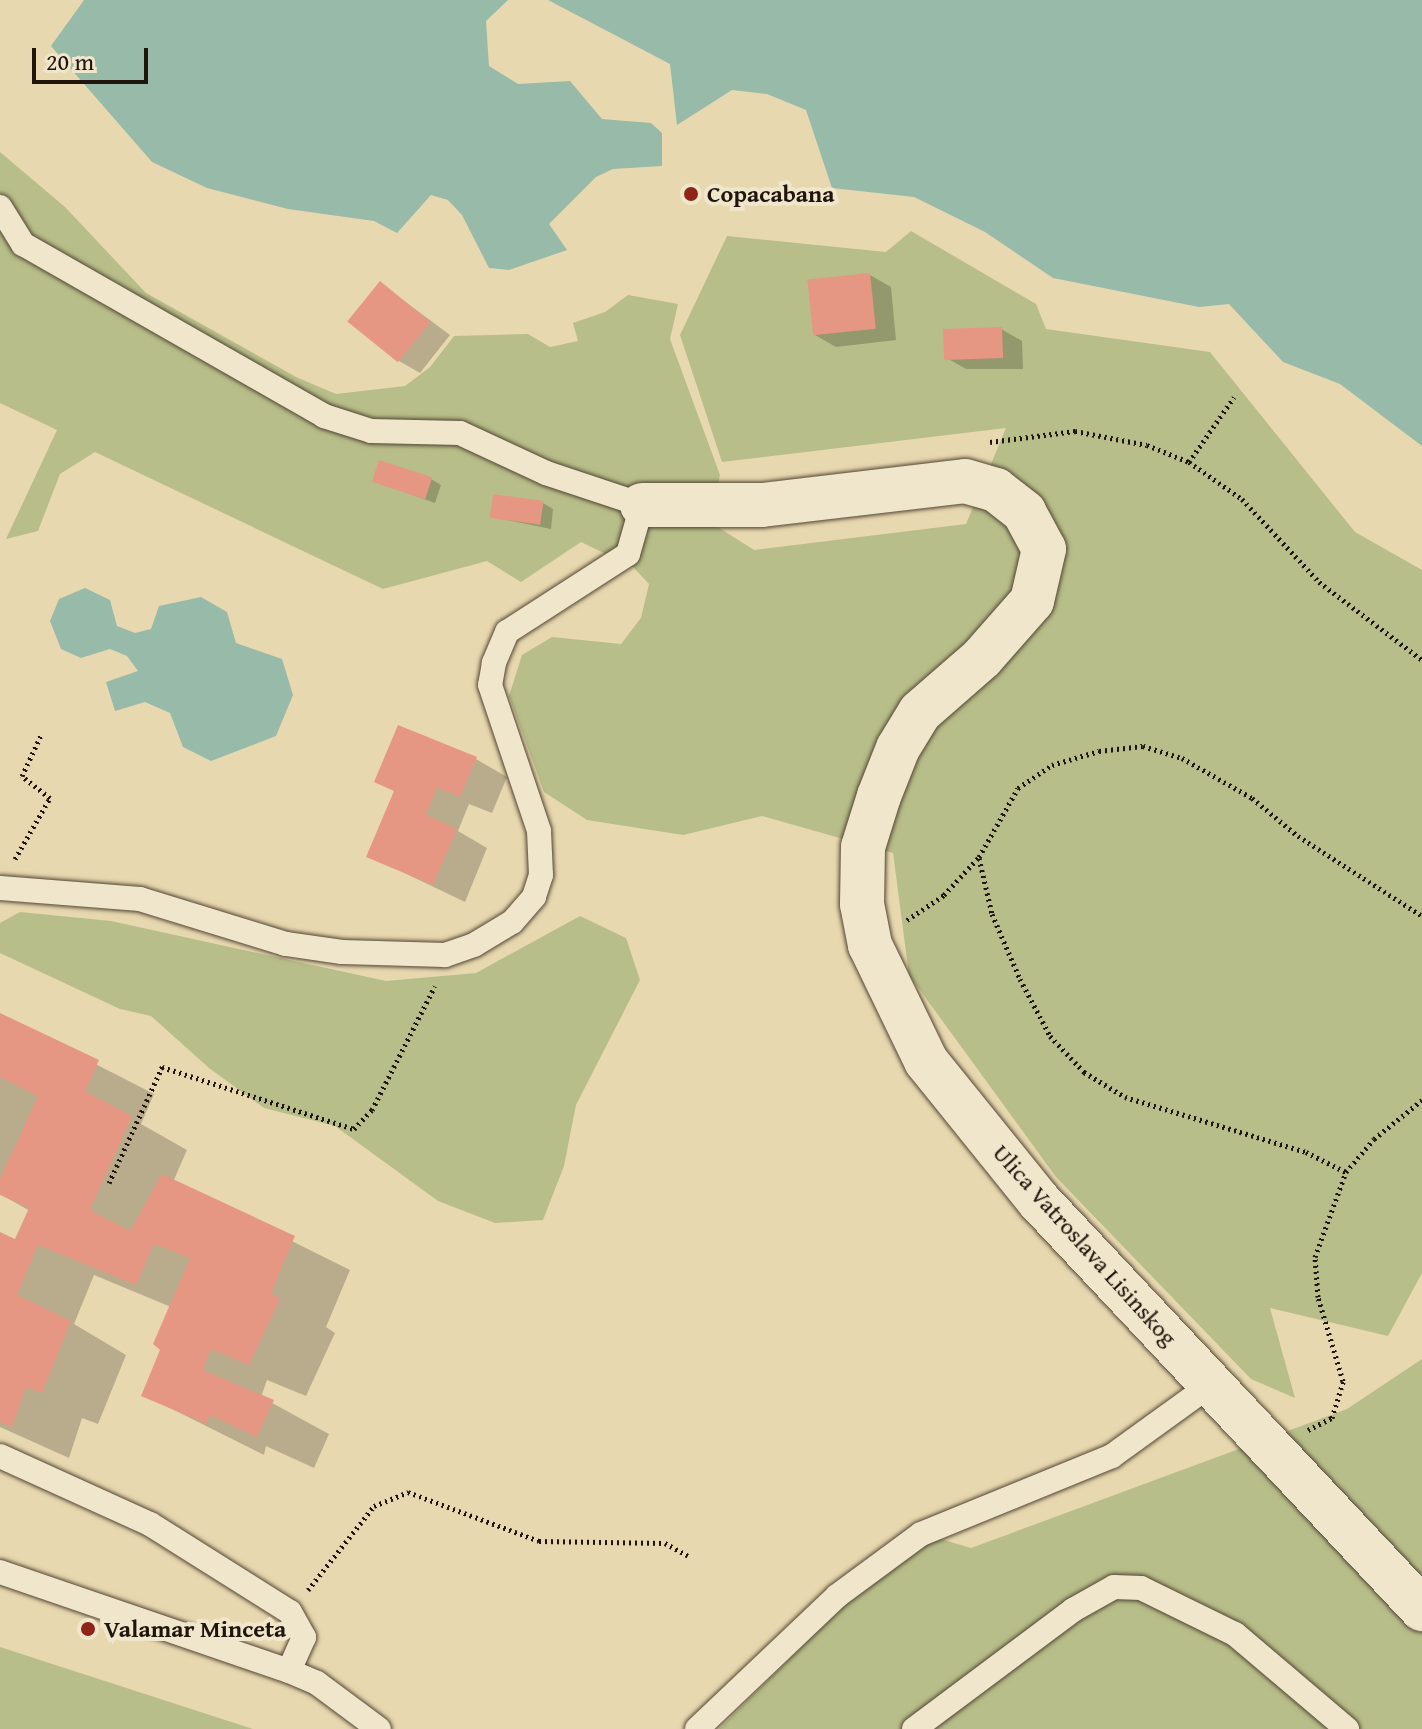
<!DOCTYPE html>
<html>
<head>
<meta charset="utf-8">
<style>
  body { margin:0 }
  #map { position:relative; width:1422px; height:1729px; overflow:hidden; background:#e8d8af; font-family:"Gentium Book Plus",serif }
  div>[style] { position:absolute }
  .green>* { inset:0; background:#b8be89 }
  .water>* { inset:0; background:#98baa8 }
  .shadow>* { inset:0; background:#0003 }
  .building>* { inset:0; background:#e59783; transform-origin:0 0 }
  .path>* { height:5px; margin-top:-2.5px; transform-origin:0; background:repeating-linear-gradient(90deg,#20150c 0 2px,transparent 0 6px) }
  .roads { filter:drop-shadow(0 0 2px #524635) drop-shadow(0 0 2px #524635) }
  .service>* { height:24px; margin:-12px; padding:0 12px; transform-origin:12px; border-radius:12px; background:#f0e6cb }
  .minor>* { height:44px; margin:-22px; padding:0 22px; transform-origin:22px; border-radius:22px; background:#f0e6cb }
  .dots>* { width:22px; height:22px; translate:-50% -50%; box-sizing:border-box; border:4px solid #f0e6cb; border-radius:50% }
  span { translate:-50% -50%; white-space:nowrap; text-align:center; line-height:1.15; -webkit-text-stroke:8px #f0e6cb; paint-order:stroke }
  .poi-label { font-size:24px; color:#20150c; font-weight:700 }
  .left { translate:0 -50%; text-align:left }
  .street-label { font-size:24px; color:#20150c }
  .scale { position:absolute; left:32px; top:48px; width:116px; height:36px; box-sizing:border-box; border:4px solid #20150c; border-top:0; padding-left:10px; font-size:24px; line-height:28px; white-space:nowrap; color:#20150c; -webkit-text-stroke:6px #f0e6cb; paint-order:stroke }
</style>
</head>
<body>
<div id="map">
  <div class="green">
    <i style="clip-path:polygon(0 152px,65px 207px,146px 293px,296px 377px,336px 394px,405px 386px,430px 367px,454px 336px,528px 334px,550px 347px,578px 341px,573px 323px,605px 312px,628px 295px,678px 304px,670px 339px,720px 475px,710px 522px,754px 550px,966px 524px,1006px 428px,722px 462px,680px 335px,727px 236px,886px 252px,911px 231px,1036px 304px,1046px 329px,1210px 352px,1355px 532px,1422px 570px,1422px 1273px,1388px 1336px,1270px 1308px,1295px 1398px,1251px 1379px,1056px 1177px,909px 975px,893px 853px,762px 816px,683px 835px,587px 820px,544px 792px,509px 696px,522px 655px,552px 637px,621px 644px,641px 618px,649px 584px,633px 567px,581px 542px,521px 582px,487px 561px,383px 589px,95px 452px,60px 474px,38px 531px,6px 539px,57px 430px,0 403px)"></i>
    <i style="clip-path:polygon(20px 912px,111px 921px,386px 981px,476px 973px,580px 916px,626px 938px,640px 980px,576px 1105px,564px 1166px,543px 1220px,495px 1223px,438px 1201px,335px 1126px,264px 1108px,209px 1068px,151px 1016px,120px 1009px,0 953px,0 923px)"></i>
    <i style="clip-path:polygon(1422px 1359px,1422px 1729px,719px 1729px,888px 1561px,937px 1538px,971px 1548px,1347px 1409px)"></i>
    <i style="clip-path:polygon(0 1647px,253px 1729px,0 1729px)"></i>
  </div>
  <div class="water">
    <i style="clip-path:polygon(84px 0,508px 0,486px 21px,489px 66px,518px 84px,570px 81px,602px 119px,651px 123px,662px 133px,662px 166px,613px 169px,596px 177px,549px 224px,567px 250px,509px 270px,489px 268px,462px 215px,448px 200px,431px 195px,397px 233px,374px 221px,288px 209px,207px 188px,152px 162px,51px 46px)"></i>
    <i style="clip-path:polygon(548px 0,1422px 0,1422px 446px,1340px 384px,1283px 362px,1229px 304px,1199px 307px,1053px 278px,985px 232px,914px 197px,832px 188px,806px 110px,767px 94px,732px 90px,677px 125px,670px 64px)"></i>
    <i style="clip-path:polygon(85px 588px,110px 600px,117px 626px,135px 633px,151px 629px,159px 606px,201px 597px,227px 612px,236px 643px,282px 659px,293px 695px,276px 736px,211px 761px,183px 747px,170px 713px,145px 702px,115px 711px,106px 682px,138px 671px,127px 656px,110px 649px,81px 658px,61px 649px,50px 621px,59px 599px)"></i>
  </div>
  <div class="shadow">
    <i style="clip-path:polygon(870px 275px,891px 287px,896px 340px,836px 347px,815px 335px)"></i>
    <i style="clip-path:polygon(380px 283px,450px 335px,420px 373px,399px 361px)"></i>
    <i style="clip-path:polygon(1001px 329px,1022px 341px,1023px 369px,966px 369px,945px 357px)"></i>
    <i style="clip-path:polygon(431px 479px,441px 485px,435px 503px,374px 481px)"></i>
    <i style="clip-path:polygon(543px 503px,553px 509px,551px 529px,492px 517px)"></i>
    <i style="clip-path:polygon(476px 759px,507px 777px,492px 813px,469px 804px,458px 831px,487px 848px,465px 902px,369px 856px,396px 792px,376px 781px)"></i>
    <i style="clip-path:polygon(0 1015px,154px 1094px,141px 1124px,187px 1150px,173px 1182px,350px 1270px,326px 1327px,335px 1333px,306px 1396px,267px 1380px,261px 1397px,329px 1434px,314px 1468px,266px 1446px,264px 1455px,144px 1395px,163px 1350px,171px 1307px,94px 1275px,74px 1324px,126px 1355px,98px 1424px,82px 1418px,69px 1458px,0 1427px,0 1234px,16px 1242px,30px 1211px,0 1194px)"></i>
  </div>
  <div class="building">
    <i style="left:870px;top:273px;width:56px;height:63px;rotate:84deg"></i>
    <i style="left:380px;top:281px;width:65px;height:52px;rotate:39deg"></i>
    <i style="left:1002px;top:327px;width:31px;height:59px;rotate:88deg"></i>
    <i style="left:379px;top:460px;width:56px;height:23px;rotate:18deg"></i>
    <i style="left:493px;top:494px;width:51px;height:24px;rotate:8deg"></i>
    <i style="clip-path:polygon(398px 725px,477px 757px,460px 797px,437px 787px,426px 815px,457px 829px,433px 885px,366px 857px,394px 791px,374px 782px)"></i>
    <i style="clip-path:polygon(0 1013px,99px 1060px,85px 1091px,132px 1116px,90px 1210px,130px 1231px,162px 1174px,295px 1236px,271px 1293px,280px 1299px,249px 1365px,211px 1349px,203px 1370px,274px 1400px,257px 1437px,210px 1415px,207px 1424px,141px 1396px,160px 1350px,153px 1344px,190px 1258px,154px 1244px,136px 1285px,38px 1245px,17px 1295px,71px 1321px,42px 1393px,26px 1387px,12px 1427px,0 1422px,0 1232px,15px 1239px,29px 1208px,0 1195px,0 1179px,38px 1096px,0 1077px)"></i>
  </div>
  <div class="path">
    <i style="left:990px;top:442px;width:86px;rotate:-7.4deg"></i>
    <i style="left:1075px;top:431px;width:73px;rotate:11deg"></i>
    <i style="left:1147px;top:445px;width:45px;rotate:22deg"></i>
    <i style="left:1189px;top:462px;width:65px;rotate:34.9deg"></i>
    <i style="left:1242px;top:499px;width:113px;rotate:47.1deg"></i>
    <i style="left:1319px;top:582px;width:129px;rotate:37.1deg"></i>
    <i style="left:1189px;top:462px;width:79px;rotate:-55.3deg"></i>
    <i style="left:979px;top:858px;width:57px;rotate:76.9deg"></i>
    <i style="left:992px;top:914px;width:71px;rotate:66.7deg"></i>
    <i style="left:1020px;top:979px;width:64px;rotate:62.2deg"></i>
    <i style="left:1050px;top:1036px;width:50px;rotate:46.6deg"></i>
    <i style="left:1084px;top:1072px;width:48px;rotate:31.4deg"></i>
    <i style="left:1125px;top:1097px;width:189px;rotate:16.9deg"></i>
    <i style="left:1306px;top:1152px;width:45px;rotate:26.6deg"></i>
    <i style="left:15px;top:859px;width:70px;rotate:-60.2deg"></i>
    <i style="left:50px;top:798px;width:36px;rotate:-142deg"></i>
    <i style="left:22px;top:776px;width:45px;rotate:-65.1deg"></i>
    <i style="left:907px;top:920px;width:45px;rotate:-34deg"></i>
    <i style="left:944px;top:895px;width:52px;rotate:-47.4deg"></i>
    <i style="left:979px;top:857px;width:79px;rotate:-60.5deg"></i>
    <i style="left:1018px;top:788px;width:41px;rotate:-34.1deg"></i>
    <i style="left:1052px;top:765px;width:49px;rotate:-16.6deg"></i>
    <i style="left:1099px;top:751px;width:44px;rotate:-6.5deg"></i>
    <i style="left:1143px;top:746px;width:41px;rotate:17.1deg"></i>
    <i style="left:1182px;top:758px;width:81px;rotate:29.7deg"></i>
    <i style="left:1252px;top:798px;width:60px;rotate:39.6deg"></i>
    <i style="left:1298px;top:836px;width:148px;rotate:32.8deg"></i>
    <i style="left:109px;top:1183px;width:128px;rotate:-65.4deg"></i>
    <i style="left:162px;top:1067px;width:202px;rotate:17.9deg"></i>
    <i style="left:354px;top:1129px;width:26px;rotate:-47deg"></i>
    <i style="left:372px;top:1110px;width:139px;rotate:-63.1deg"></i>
    <i style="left:1308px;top:1430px;width:27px;rotate:-27deg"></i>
    <i style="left:1332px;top:1418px;width:39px;rotate:-73deg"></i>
    <i style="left:1343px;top:1381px;width:88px;rotate:-106.6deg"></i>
    <i style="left:1318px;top:1297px;width:40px;rotate:-94.3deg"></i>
    <i style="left:1315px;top:1257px;width:90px;rotate:-70deg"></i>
    <i style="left:1346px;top:1172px;width:43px;rotate:-49.7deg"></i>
    <i style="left:1374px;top:1139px;width:62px;rotate:-39.1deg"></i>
    <i style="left:308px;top:1590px;width:107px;rotate:-51.8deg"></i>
    <i style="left:374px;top:1506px;width:37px;rotate:-22deg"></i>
    <i style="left:408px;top:1492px;width:140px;rotate:20.5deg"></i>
    <i style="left:539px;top:1541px;width:126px;rotate:0.9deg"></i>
    <i style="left:665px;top:1543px;width:26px;rotate:29deg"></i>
  </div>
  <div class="roads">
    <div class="service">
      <i style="left:0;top:207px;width:44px;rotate:58.1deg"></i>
      <i style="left:23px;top:244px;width:347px;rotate:29.7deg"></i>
      <i style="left:324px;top:416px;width:49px;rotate:17.7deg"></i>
      <i style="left:371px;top:431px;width:89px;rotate:1.3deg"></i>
      <i style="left:460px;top:433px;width:95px;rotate:24.9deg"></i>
      <i style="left:546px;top:473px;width:101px;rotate:18.4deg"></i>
      <i style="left:642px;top:505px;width:51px;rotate:105.9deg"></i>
      <i style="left:628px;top:554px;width:144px;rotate:147.2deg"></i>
      <i style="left:507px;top:632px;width:34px;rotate:113deg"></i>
      <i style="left:494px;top:663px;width:22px;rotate:100deg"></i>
      <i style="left:490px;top:685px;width:154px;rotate:71.4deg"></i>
      <i style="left:539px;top:831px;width:44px;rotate:87.4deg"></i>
      <i style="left:541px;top:875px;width:23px;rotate:108deg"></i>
      <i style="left:534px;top:897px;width:33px;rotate:131deg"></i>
      <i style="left:512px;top:922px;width:44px;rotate:148.8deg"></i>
      <i style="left:474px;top:945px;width:31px;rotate:161deg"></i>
      <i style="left:445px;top:955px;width:103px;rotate:-178.3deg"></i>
      <i style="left:342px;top:952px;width:57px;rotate:-171.9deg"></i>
      <i style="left:286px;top:944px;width:153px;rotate:-162.9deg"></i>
      <i style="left:140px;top:899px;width:140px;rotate:-175.5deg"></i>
      <i style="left:0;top:1456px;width:165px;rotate:24.4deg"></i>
      <i style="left:150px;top:1524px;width:165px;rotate:32.2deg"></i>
      <i style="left:290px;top:1612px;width:29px;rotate:61deg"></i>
      <i style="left:304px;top:1637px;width:37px;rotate:114deg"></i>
      <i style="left:0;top:1572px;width:305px;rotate:18.9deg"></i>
      <i style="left:289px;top:1671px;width:30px;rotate:23deg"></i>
      <i style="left:317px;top:1683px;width:77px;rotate:36.6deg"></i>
      <i style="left:697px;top:1729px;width:193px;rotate:-43.5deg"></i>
      <i style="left:837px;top:1596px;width:104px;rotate:-36.4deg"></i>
      <i style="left:921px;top:1534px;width:206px;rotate:-22.2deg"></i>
      <i style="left:1112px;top:1456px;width:125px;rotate:-35.9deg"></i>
      <i style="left:914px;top:1729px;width:199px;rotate:-36.8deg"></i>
      <i style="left:1073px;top:1610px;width:47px;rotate:-29.3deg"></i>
      <i style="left:1114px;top:1587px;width:27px;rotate:2deg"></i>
      <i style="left:1141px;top:1588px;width:105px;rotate:26.1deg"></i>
      <i style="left:1235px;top:1634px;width:147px;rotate:40.3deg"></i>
    </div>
    <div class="minor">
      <i style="left:642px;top:505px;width:120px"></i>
      <i style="left:762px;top:505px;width:204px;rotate:-6.7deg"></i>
      <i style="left:965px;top:481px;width:32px;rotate:16deg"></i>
      <i style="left:996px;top:490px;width:36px;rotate:38deg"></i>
      <i style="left:1024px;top:512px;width:42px;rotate:61.6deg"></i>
      <i style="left:1044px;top:549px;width:53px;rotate:103deg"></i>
      <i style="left:1032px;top:601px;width:76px;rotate:131.3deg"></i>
      <i style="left:982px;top:658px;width:82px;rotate:138.9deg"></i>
      <i style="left:920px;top:712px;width:42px;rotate:121.4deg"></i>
      <i style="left:898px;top:748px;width:52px;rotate:111.6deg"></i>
      <i style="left:879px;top:796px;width:53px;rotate:107.4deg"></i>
      <i style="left:863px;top:847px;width:57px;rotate:91deg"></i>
      <i style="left:862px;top:904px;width:42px;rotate:79deg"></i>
      <i style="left:870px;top:945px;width:129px;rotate:64.2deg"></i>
      <i style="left:926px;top:1061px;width:180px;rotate:51.1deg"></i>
      <i style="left:1039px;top:1201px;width:560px;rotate:46.81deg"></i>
    </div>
  </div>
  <div class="dots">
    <i style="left:691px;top:194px;background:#8f2418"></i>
    <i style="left:88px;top:1629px;background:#8f2418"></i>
  </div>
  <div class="poi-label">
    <span class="left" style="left:707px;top:194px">Copacabana</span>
    <span class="left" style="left:104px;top:1629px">Valamar Minceta</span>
  </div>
  <div class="street-label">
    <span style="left:1085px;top:1245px;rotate:48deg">Ulica Vatroslava Lisinskog</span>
  </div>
  <div class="scale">20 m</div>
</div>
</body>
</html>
